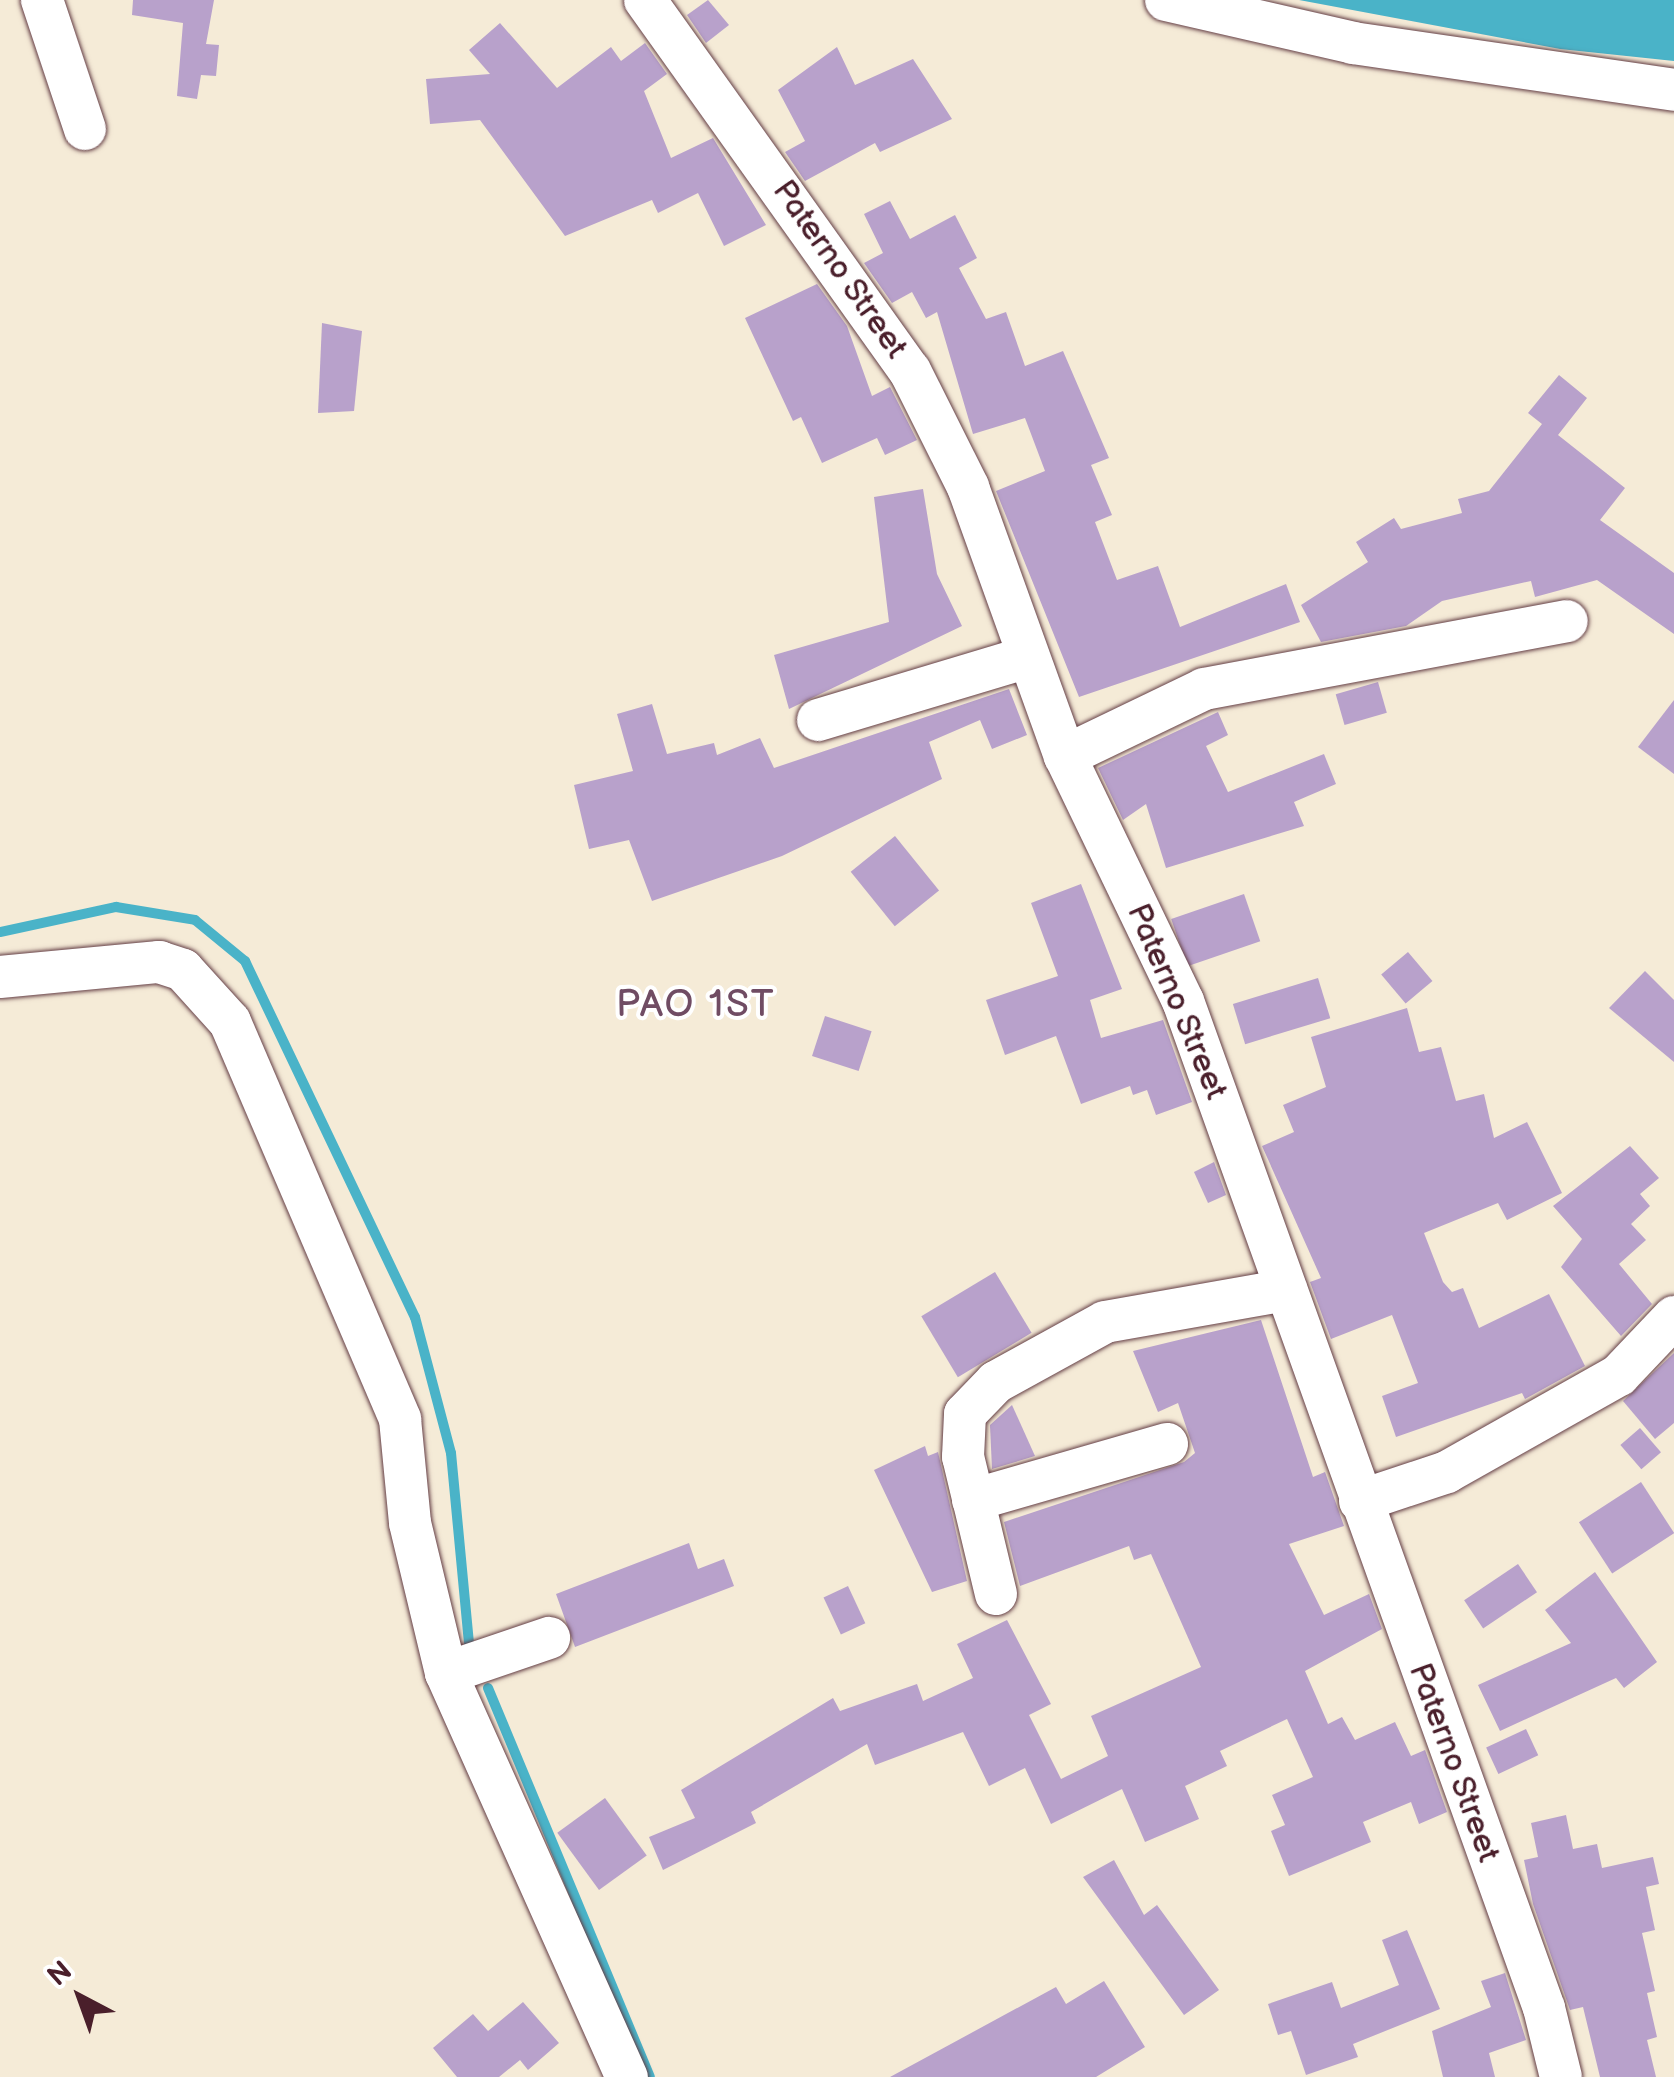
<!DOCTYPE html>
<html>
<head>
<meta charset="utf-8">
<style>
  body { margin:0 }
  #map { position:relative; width:1674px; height:2077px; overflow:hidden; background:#f5ebd7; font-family:"Balsamiq Sans",sans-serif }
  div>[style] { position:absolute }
  .water>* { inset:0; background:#4ab3c8 }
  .stream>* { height:10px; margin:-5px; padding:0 5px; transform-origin:5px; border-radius:5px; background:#4ab3c8 }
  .building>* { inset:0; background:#b8a1cb; transform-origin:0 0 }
  .roads { filter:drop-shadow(0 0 2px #643e45) drop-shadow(0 0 2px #643e45) }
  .minor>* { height:42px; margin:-21px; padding:0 21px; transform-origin:21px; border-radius:21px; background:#fff }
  span { translate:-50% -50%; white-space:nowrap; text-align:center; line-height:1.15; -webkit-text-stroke:8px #fff; paint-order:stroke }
  .street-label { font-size:32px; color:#4a1f2b }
  .quarter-label { font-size:38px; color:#704c63; letter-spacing:2.5px }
  .north { position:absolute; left:30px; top:1947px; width:100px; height:100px; -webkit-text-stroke:8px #fff; paint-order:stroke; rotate:319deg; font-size:28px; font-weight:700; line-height:40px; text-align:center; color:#4a1f2b }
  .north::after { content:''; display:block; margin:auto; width:35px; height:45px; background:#4a1f2b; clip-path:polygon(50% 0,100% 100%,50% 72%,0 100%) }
</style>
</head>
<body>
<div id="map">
  <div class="water">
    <i style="clip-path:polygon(1299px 0,1674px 0,1674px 61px,1560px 49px)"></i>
  </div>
  <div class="stream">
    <i style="left:0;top:932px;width:119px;rotate:-12.2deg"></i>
    <i style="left:116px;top:907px;width:80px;rotate:9.3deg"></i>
    <i style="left:195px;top:920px;width:65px;rotate:39.4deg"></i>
    <i style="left:245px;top:961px;width:395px;rotate:64.5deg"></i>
    <i style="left:415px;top:1317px;width:141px;rotate:75.2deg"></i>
    <i style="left:451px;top:1453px;width:191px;rotate:84.6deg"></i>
    <i style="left:488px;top:1688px;width:421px;rotate:67.4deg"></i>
  </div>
  <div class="building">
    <i style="clip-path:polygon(133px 0,214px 0,206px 44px,219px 45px,216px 76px,201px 75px,197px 99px,177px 96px,183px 23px,132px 15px)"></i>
    <i style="clip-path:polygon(708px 0,729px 25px,706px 43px,687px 15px)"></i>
    <i style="clip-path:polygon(500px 23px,557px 88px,611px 47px,621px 61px,645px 43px,667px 74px,644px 91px,671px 158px,713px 138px,766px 225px,724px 246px,698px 193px,658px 213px,652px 200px,565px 236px,480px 120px,430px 124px,426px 79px,490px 74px,469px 50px)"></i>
    <i style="clip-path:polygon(837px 47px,855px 85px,913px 59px,952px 119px,880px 152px,875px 143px,805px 181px,785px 152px,805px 141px,778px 90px)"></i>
    <i style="clip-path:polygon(890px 201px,910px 239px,955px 215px,977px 258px,959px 268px,986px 319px,1006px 312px,1025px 366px,1063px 351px,1109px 458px,1091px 465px,1112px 515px,1095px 522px,1117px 580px,1158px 566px,1180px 627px,1286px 584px,1300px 622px,1079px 697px,996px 491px,1045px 471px,1025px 418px,973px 434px,937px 312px,926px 318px,912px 292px,892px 303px,864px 263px,883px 253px,864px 214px)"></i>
    <i style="clip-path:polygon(817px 284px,847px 326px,872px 396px,890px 387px,917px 440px,885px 455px,877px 438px,822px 463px,801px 417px,793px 421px,745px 318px)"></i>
    <i style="clip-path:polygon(322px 323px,362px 331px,354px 411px,318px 413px)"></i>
    <i style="clip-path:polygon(1559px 375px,1587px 398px,1558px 435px,1625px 488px,1600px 520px,1674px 573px,1674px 634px,1597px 580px,1535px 597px,1531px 581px,1442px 601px,1406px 626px,1321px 642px,1301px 605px,1368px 562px,1356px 542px,1394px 518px,1401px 529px,1462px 513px,1458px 499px,1489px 491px,1542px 424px,1528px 413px)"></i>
    <i style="clip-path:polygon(923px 489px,937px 574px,962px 626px,789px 709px,774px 655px,889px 622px,874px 497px)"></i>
    <i style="left:1378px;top:682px;width:32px;height:44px;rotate:74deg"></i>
    <i style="clip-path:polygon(1009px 689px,1027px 735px,992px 749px,980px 720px,929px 742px,942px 779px,782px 856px,652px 901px,629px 840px,589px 849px,574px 785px,633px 771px,617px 714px,652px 704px,667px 754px,714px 743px,717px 755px,760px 738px,774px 768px)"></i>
    <i style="clip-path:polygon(1674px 700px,1674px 774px,1638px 747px)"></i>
    <i style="clip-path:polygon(1218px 712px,1228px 735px,1206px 746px,1228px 792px,1324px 754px,1336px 784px,1294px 802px,1304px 826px,1166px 868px,1146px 804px,1123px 820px,1098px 768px)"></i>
    <i style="left:895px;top:836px;width:70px;height:57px;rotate:51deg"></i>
    <i style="clip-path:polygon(1081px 884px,1122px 989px,1090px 1000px,1101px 1038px,1163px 1020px,1192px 1102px,1156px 1115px,1147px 1090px,1133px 1095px,1130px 1086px,1081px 1104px,1056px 1036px,1005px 1055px,986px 1000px,1058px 976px,1031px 903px)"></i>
    <i style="left:1244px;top:894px;width:50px;height:77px;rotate:71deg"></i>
    <i style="left:1408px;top:952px;width:38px;height:35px;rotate:50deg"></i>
    <i style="clip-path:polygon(1645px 971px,1674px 1000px,1674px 1062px,1609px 1008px)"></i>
    <i style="left:1318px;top:978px;width:42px;height:89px;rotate:73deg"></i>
    <i style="clip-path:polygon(1407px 1008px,1419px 1052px,1441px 1047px,1456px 1101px,1484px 1094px,1494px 1138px,1527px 1122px,1562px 1193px,1507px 1220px,1498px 1203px,1424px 1233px,1443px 1282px,1452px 1292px,1463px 1288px,1479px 1328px,1549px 1294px,1585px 1366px,1525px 1399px,1522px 1393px,1396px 1437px,1382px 1396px,1418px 1383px,1392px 1315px,1331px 1339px,1310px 1282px,1321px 1278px,1262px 1146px,1294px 1132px,1283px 1105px,1326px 1087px,1311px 1037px)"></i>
    <i style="left:825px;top:1016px;width:49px;height:42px;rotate:18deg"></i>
    <i style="clip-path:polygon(1630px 1146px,1659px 1178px,1640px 1194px,1650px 1206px,1631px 1224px,1646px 1240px,1619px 1264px,1652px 1304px,1621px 1336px,1561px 1267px,1582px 1239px,1553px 1206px)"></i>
    <i style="clip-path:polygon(1214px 1162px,1226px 1195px,1208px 1203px,1194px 1172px)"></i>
    <i style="left:995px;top:1272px;width:71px;height:86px;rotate:59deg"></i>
    <i style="clip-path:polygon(1261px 1320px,1313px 1477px,1325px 1472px,1344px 1526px,1289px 1544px,1324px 1615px,1369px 1594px,1382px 1629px,1305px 1671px,1328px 1724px,1342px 1717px,1355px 1740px,1395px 1722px,1411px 1756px,1425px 1750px,1447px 1812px,1419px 1824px,1411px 1802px,1363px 1822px,1371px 1842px,1289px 1876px,1271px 1831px,1285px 1825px,1272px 1795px,1313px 1777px,1287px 1719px,1220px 1751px,1227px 1766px,1185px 1786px,1199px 1819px,1145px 1842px,1122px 1789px,1051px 1824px,1025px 1768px,989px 1786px,963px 1732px,875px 1765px,867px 1744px,751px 1812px,756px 1823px,663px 1870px,649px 1837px,695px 1818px,681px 1790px,833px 1698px,840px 1711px,917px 1684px,923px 1701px,973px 1678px,957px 1644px,1007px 1620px,1051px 1704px,1029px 1715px,1061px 1779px,1108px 1756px,1091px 1716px,1201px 1667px,1151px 1554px,1134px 1560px,1129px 1546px,1020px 1586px,1004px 1522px,1184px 1462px,1195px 1453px,1178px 1403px,1158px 1412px,1133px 1351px)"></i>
    <i style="clip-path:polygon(1674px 1353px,1674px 1423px,1655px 1439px,1623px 1401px)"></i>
    <i style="clip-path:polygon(1012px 1405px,1035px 1456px,992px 1469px,990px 1425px)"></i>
    <i style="left:1640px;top:1428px;width:32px;height:26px;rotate:49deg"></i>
    <i style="clip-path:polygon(925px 1446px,928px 1456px,938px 1452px,967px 1581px,932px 1592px,874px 1470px)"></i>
    <i style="left:1641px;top:1482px;width:61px;height:74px;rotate:57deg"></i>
    <i style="clip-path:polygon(689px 1543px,698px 1569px,724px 1559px,734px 1586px,575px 1647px,556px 1594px)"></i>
    <i style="left:1518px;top:1564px;width:34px;height:65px;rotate:56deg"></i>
    <i style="clip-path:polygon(1595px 1572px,1657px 1662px,1624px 1688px,1616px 1678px,1500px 1731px,1478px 1685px,1571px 1643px,1545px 1610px)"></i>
    <i style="left:848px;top:1586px;width:41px;height:27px;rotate:65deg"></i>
    <i style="left:1526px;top:1729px;width:29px;height:44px;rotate:65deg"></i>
    <i style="left:605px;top:1798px;width:71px;height:59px;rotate:54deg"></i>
    <i style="clip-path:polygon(1566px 1815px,1573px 1849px,1597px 1844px,1602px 1868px,1653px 1857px,1659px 1884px,1646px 1887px,1655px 1930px,1642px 1933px,1655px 1991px,1647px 1993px,1657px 2037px,1647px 2040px,1656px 2077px,1600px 2077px,1583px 2007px,1570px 2010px,1533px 1904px,1524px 1860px,1538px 1857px,1531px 1823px)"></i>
    <i style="clip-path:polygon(1114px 1860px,1144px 1915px,1157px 1905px,1219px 1990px,1184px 2015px,1083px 1877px)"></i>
    <i style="clip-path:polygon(1407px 1930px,1440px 2009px,1353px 2044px,1358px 2057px,1306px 2075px,1291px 2031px,1278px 2035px,1268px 2004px,1332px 1982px,1341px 2008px,1399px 1985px,1382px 1940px)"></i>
    <i style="clip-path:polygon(1505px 1973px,1526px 2040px,1489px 2053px,1495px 2077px,1443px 2077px,1432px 2031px,1491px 2007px,1481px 1981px)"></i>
    <i style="clip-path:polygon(1104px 1981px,1145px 2047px,1096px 2077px,890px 2077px,1056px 1987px,1066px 2004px)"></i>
    <i style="clip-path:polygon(523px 2002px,559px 2043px,528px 2070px,520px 2060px,499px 2077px,457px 2077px,433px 2048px,473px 2014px,488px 2031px)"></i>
  </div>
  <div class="roads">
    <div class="minor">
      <i style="left:42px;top:0;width:136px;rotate:71.6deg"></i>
      <i style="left:645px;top:0;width:456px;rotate:54.5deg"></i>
      <i style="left:910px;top:371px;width:130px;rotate:63.4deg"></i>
      <i style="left:968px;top:487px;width:286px;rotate:70.2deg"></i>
      <i style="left:1065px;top:756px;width:272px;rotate:64.3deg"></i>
      <i style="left:1183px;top:1001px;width:1070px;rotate:70.28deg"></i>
      <i style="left:1544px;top:2008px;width:71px;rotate:76.2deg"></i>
      <i style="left:1166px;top:0;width:192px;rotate:12.9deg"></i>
      <i style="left:1353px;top:43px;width:324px;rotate:8.3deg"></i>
      <i style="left:818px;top:720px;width:216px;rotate:-16.7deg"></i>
      <i style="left:1065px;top:756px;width:154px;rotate:-25.7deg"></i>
      <i style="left:1204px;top:689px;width:369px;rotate:-10.6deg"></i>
      <i style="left:0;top:977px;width:160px;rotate:-5.4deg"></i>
      <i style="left:159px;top:962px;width:25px;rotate:18deg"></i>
      <i style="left:183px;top:970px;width:70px;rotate:47.9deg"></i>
      <i style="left:230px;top:1022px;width:432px;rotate:66.8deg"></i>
      <i style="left:400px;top:1419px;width:104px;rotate:84.5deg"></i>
      <i style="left:410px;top:1523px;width:154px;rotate:76.5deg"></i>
      <i style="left:446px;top:1673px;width:443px;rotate:65.9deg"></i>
      <i style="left:973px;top:1500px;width:202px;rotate:-16.1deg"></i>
      <i style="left:1360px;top:1501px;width:92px;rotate:-18.4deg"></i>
      <i style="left:1447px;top:1472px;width:197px;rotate:-29.4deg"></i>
      <i style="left:1619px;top:1375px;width:80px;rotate:-46.5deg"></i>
      <i style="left:996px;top:1594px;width:141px;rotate:-103.5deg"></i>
      <i style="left:963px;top:1457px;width:43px;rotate:-87.3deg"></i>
      <i style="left:965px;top:1414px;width:45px;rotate:-45.9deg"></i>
      <i style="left:996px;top:1382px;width:124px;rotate:-28.8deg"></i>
      <i style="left:1105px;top:1322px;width:184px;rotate:-10deg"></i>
      <i style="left:446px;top:1673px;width:109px;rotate:-18.8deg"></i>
    </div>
  </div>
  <div class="street-label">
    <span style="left:839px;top:270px;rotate:55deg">Paterno Street</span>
    <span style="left:1176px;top:1002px;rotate:67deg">Paterno Street</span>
    <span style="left:1453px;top:1763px;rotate:70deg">Paterno Street</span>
  </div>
  <div class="quarter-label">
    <span style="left:696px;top:1005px">PAO 1ST</span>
  </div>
  <div class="north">N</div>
</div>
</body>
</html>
